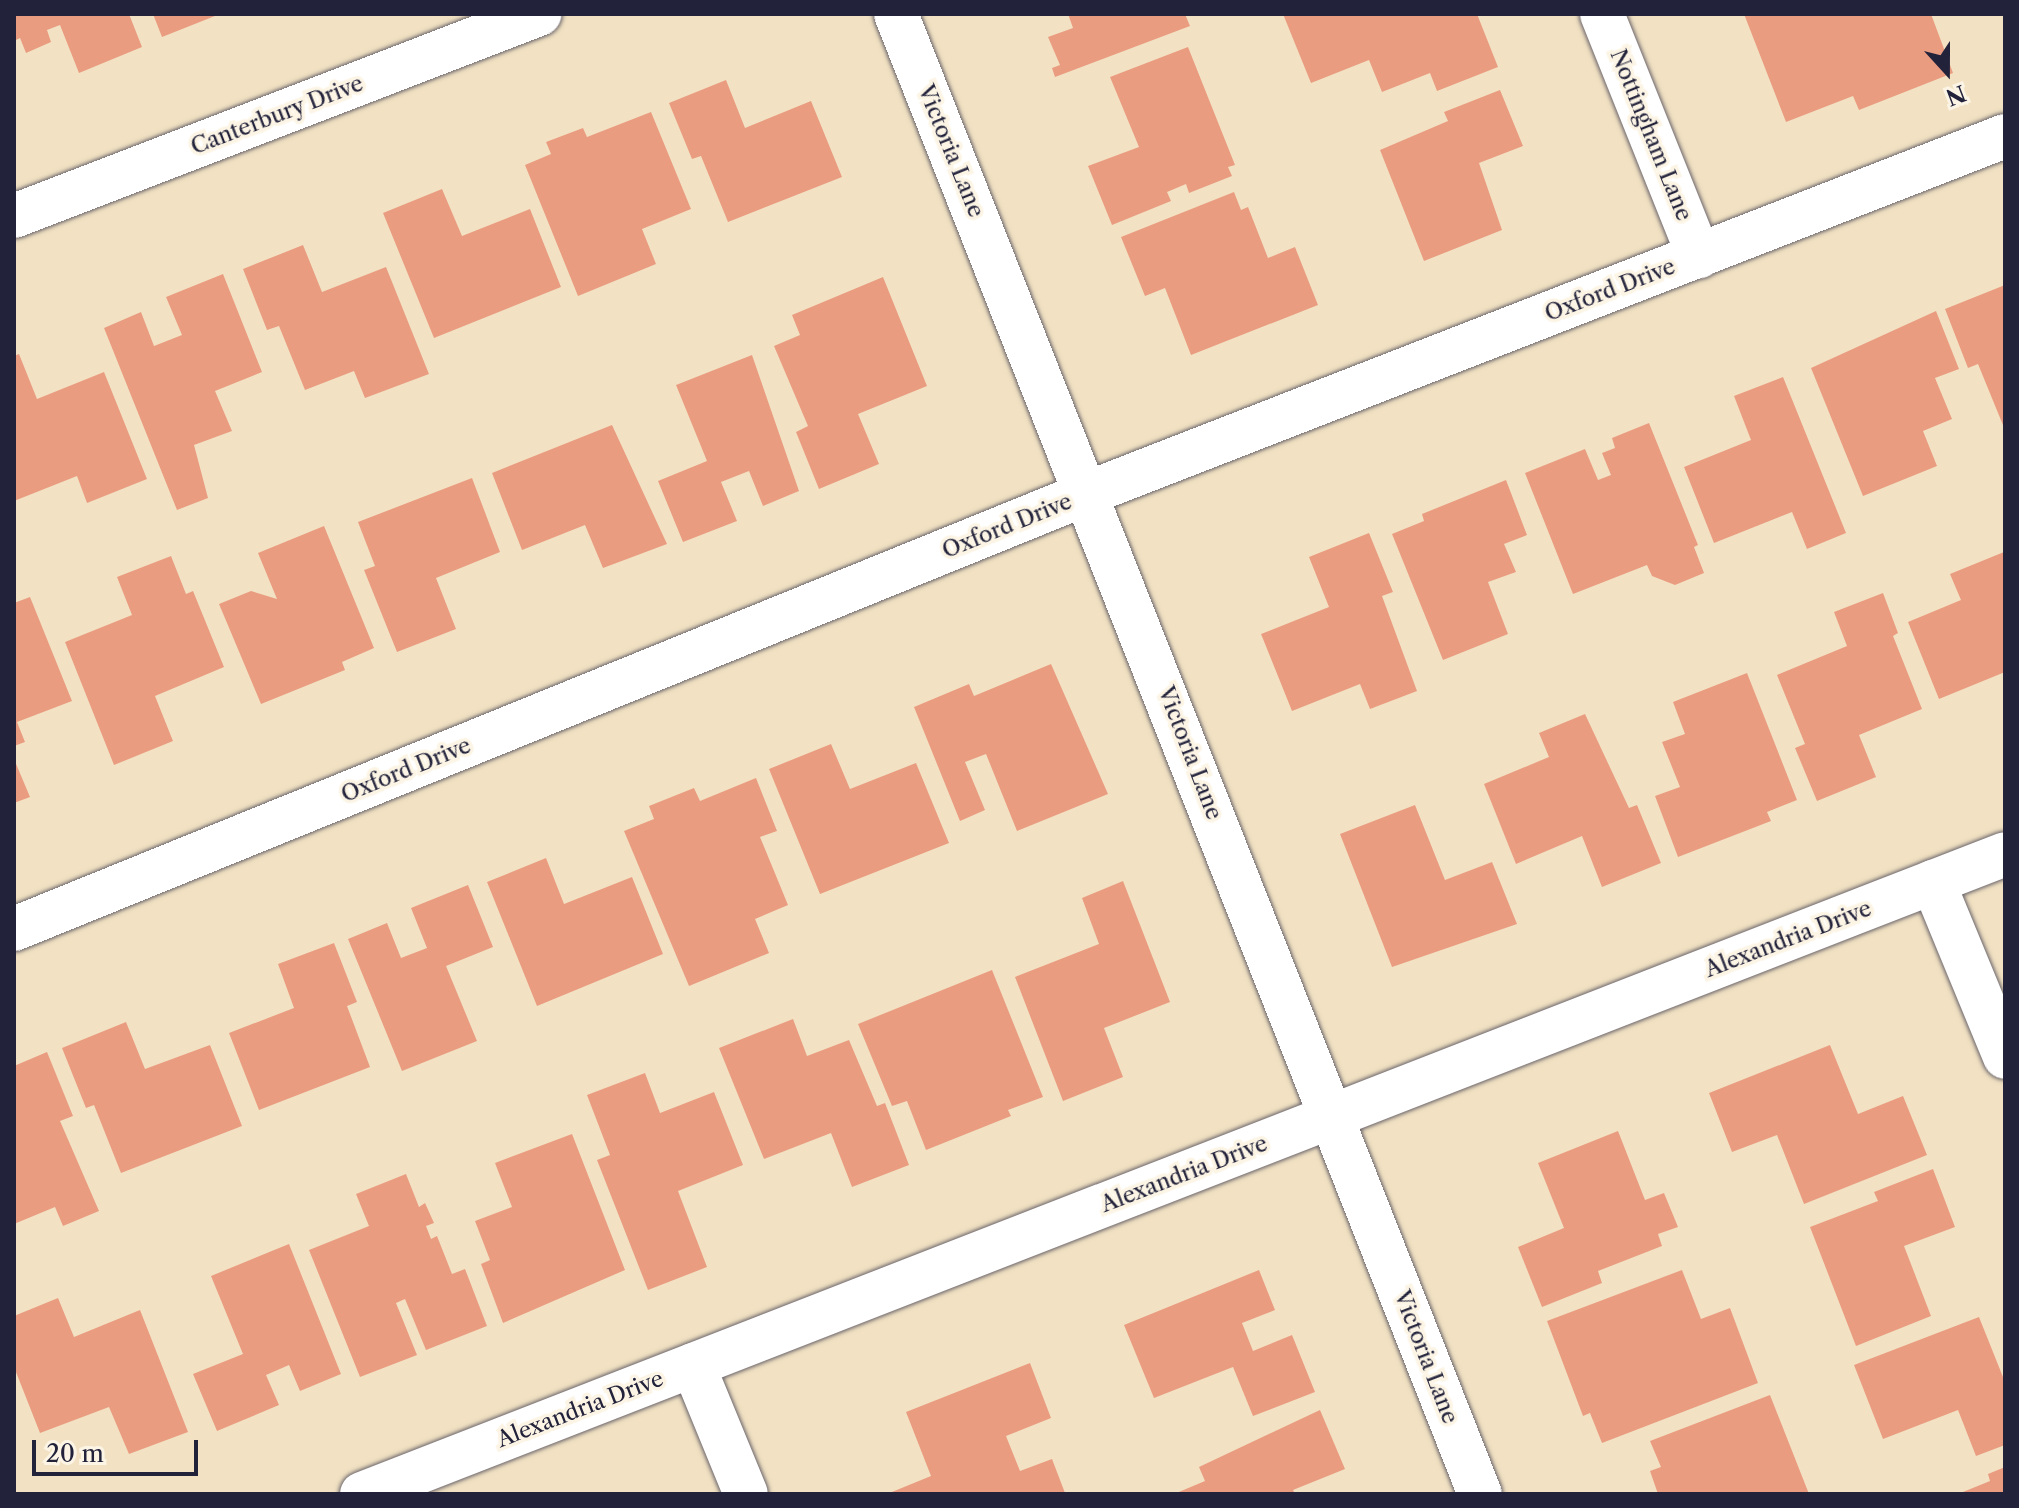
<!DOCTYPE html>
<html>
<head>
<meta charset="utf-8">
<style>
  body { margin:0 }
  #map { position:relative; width:2019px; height:1508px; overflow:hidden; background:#f2e2c3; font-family:"Libre Caslon Text",serif }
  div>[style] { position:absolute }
  .building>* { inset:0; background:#ea9c81 }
  .roads { filter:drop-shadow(0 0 2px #6b656b) drop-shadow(0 0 2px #6b656b) }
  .minor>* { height:44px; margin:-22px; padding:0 22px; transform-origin:22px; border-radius:22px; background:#fff }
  span { translate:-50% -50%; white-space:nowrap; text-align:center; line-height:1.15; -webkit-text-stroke:7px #fcf5e5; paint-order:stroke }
  .street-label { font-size:22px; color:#22223b }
  .frame { position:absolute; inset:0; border:16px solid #22223b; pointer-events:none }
  .north { position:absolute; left:1907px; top:32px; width:80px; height:80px; -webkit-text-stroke:6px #fcf5e5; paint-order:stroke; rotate:159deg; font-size:22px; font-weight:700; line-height:32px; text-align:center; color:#22223b }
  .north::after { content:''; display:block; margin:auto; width:28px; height:36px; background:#22223b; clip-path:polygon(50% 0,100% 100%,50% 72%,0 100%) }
  .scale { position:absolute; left:32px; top:1440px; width:166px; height:36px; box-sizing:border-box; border:4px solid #22223b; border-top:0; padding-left:10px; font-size:24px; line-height:28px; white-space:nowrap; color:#22223b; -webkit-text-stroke:6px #fcf5e5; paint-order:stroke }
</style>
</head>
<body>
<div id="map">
  <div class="building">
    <i style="clip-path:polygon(14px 14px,129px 14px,142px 47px,79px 73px,60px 25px,47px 30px,51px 42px,26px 53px,20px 38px,14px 41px)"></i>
    <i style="clip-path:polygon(153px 14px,220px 14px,162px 37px)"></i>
    <i style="clip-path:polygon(1068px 14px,1185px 14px,1190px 26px,1055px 77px,1052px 68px,1060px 65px,1048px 37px,1073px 28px)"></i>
    <i style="clip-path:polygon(1283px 14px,1477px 14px,1498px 67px,1437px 91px,1430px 73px,1382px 92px,1369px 60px,1311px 83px)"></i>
    <i style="clip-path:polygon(1744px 14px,1931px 14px,1953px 73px,1859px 110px,1853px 96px,1786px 122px)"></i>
    <i style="clip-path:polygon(1188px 47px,1235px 165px,1228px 167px,1232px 176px,1189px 193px,1186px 184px,1167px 192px,1171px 201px,1112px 225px,1088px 166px,1139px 147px,1110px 77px)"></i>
    <i style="clip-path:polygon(726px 80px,745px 128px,811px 101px,842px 177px,728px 222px,701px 156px,692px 159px,669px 103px)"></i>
    <i style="clip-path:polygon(1500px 90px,1523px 146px,1479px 163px,1502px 230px,1424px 261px,1380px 150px,1448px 121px,1444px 112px)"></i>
    <i style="clip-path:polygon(651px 112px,691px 209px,642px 229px,656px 264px,578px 296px,525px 165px,551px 154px,546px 142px,583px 128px,587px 137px)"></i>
    <i style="clip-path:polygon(442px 189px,462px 236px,530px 209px,561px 287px,434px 338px,383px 213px)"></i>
    <i style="clip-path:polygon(1234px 192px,1241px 210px,1248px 207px,1268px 258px,1295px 247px,1318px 305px,1191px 355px,1165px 288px,1145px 296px,1121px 237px)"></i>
    <i style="clip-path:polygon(303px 245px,322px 292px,386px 267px,429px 374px,365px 398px,354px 371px,305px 390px,279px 326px,267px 330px,243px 269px)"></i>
    <i style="clip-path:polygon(223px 274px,262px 372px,215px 391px,232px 431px,194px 445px,208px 498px,177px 510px,104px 328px,141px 312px,154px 346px,182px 335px,166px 297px)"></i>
    <i style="clip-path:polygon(883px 277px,927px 386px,858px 414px,879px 464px,819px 489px,796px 432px,808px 426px,774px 346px,800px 335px,792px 315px)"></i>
    <i style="clip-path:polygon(2005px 285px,2005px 430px,1978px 364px,1968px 368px,1945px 309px)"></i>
    <i style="clip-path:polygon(1936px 311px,1959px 369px,1935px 378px,1952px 419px,1923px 431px,1937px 466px,1863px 496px,1811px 368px)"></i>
    <i style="clip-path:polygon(19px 354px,37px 399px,104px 372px,147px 479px,87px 503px,77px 476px,14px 501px,14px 356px)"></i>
    <i style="clip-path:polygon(752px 355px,799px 491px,763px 506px,749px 471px,721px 482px,737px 521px,683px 542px,658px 481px,707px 461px,676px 385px)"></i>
    <i style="clip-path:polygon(1783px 377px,1846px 533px,1807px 549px,1792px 512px,1714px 543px,1684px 467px,1751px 440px,1734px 396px)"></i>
    <i style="clip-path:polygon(1649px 423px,1698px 545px,1694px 547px,1704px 573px,1675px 585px,1652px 576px,1647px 565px,1573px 594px,1525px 473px,1585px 449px,1598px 480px,1611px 475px,1602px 453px,1615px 448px,1612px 438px)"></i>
    <i style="clip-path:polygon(612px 425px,667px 544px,603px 568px,585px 525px,522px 550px,492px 473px)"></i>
    <i style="clip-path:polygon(472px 478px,500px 552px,436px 578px,456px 629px,397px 652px,364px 570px,375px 566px,358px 522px)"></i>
    <i style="clip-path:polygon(1506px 480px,1527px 535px,1504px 544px,1516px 572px,1488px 582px,1508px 634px,1443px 660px,1392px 534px,1424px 521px,1422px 514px)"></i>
    <i style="clip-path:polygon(324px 526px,374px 648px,342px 662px,345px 670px,261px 704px,219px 604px,251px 591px,277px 599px,258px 553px)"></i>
    <i style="clip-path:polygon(1369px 533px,1393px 592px,1382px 596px,1417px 691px,1370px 709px,1360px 684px,1292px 711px,1261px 634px,1329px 607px,1309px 557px)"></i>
    <i style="clip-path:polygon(2004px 552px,2005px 672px,1939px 699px,1908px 622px,1961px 600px,1950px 574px)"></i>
    <i style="clip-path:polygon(171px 556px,186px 594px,193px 591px,224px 667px,155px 696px,173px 741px,114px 765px,65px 642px,132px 615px,117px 577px)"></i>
    <i style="clip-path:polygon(1883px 593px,1898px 633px,1893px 636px,1922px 709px,1859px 735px,1876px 777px,1817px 801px,1795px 748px,1805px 744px,1777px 675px,1847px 646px,1834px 612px)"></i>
    <i style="clip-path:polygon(30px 597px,72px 701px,17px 722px,25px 742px,14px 746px,14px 603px)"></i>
    <i style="clip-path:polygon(1051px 664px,1108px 794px,1017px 831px,986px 754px,965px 762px,985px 810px,960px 821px,914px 707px,969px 684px,974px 696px)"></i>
    <i style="clip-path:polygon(1747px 673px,1797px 800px,1767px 812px,1771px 821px,1678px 857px,1655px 796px,1680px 787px,1662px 742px,1685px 734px,1673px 702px)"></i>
    <i style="clip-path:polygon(1585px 714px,1629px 808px,1637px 805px,1661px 863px,1602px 887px,1582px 836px,1516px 864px,1484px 784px,1549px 757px,1539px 733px)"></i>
    <i style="clip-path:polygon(831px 744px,850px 789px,916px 763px,949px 843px,820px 894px,769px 769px)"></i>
    <i style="clip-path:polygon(14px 759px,30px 797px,14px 803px)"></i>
    <i style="clip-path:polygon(756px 778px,777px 831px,760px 837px,788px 905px,755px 919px,769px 953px,689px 986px,624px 831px,654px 819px,649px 806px,694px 788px,700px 801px)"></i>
    <i style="clip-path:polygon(1415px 805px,1445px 880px,1492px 862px,1517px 924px,1392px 967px,1340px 834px)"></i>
    <i style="clip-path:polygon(546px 858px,564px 904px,632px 877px,663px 954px,537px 1006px,487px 882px)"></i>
    <i style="clip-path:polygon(1123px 881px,1170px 1002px,1104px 1028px,1123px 1077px,1063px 1101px,1015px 977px,1099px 944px,1082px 898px)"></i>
    <i style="clip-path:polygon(468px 885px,493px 947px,446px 966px,477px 1041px,402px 1071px,348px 939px,387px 923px,401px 958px,427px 948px,411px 908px)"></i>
    <i style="clip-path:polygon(334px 943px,357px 1002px,347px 1006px,370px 1067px,259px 1110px,229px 1033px,294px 1008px,278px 964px)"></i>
    <i style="clip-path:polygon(992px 970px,1043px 1097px,1008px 1110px,1011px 1116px,926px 1150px,907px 1101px,892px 1106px,858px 1024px)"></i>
    <i style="clip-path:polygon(793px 1019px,807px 1056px,849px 1040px,877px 1106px,885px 1103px,909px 1165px,852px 1187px,831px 1133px,764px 1159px,719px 1048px)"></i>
    <i style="clip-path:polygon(126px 1022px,145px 1069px,210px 1045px,242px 1126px,121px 1173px,94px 1105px,86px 1108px,62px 1048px)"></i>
    <i style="clip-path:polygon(1830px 1045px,1858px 1114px,1903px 1096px,1927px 1155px,1804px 1204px,1777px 1135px,1732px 1152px,1709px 1093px)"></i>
    <i style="clip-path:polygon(47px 1052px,73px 1116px,60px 1121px,99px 1211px,63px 1226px,55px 1207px,14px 1224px,14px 1066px)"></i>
    <i style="clip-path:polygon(645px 1073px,660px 1113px,714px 1092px,743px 1165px,678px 1191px,707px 1267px,648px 1290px,597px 1160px,610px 1155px,587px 1095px)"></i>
    <i style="clip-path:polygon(1618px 1131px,1645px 1200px,1664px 1193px,1678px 1227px,1658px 1234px,1662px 1246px,1598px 1271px,1602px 1283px,1542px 1307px,1518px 1247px,1564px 1228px,1538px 1163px)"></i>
    <i style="clip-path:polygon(572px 1134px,625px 1270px,503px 1323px,481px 1264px,490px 1260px,475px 1221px,512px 1207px,495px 1163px)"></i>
    <i style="clip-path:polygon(1933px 1169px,1955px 1227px,1904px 1246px,1931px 1316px,1856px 1346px,1810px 1227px,1878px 1201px,1874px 1192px)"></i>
    <i style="clip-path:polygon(406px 1174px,419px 1207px,425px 1203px,434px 1223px,426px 1226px,431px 1239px,437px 1236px,452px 1274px,465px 1269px,487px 1326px,426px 1350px,405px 1299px,396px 1303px,417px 1355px,360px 1377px,309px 1250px,369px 1226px,356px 1194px)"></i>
    <i style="clip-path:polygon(289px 1244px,341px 1374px,300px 1391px,289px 1365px,266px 1375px,279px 1405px,217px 1431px,193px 1374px,243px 1354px,211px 1276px)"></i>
    <i style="clip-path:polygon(1259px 1270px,1275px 1310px,1242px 1323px,1253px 1351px,1292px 1335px,1315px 1392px,1253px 1416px,1233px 1367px,1154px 1398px,1124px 1325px)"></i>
    <i style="clip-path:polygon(1682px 1270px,1701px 1319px,1730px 1308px,1758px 1383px,1602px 1443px,1590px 1413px,1583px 1416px,1547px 1321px)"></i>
    <i style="clip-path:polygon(58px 1298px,74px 1337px,140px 1310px,188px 1432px,129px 1454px,109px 1407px,40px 1433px,14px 1367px,14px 1316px)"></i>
    <i style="clip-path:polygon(1979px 1317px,2005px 1382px,2005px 1445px,1976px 1456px,1958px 1410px,1883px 1439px,1854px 1365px)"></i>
    <i style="clip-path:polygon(1030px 1363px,1051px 1418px,1006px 1436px,1020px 1471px,1052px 1459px,1065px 1493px,887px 1494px,931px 1476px,906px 1412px)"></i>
    <i style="clip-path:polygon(1770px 1395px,1809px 1494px,1658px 1494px,1650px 1471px,1661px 1467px,1650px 1441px)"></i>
    <i style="clip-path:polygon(1320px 1410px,1345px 1469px,1293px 1490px,1295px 1494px,1174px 1494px,1205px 1481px,1199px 1467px)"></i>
    <i style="clip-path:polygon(2005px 1467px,2005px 1494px,1958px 1494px,1990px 1481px,1988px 1474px)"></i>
  </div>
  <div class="roads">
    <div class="minor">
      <i style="left:896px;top:14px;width:1591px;rotate:68.47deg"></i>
      <i style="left:1602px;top:14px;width:261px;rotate:68.2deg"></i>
      <i style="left:14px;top:216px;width:563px;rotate:-21.04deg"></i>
      <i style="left:1933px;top:882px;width:189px;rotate:67.6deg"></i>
      <i style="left:14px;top:929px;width:1159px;rotate:-22.1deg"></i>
      <i style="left:1088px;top:493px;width:984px;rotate:-21.27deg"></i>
      <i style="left:693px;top:1365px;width:139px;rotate:67.7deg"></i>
      <i style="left:362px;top:1494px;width:1763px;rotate:-21.28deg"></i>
    </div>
  </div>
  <div class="street-label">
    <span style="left:277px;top:115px;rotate:-21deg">Canterbury Drive</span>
    <span style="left:1651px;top:135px;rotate:68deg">Nottingham Lane</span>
    <span style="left:951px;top:151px;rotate:68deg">Victoria Lane</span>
    <span style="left:1610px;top:290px;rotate:-21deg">Oxford Drive</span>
    <span style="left:1007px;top:526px;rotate:-22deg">Oxford Drive</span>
    <span style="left:1190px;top:753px;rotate:69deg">Victoria Lane</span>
    <span style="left:406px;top:770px;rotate:-22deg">Oxford Drive</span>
    <span style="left:1788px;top:939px;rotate:-21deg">Alexandria Drive</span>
    <span style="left:1184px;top:1174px;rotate:-21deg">Alexandria Drive</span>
    <span style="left:1426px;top:1357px;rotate:69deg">Victoria Lane</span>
    <span style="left:580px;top:1409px;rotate:-21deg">Alexandria Drive</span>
  </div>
  <div class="frame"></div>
  <div class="north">N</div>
  <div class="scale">20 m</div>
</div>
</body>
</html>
